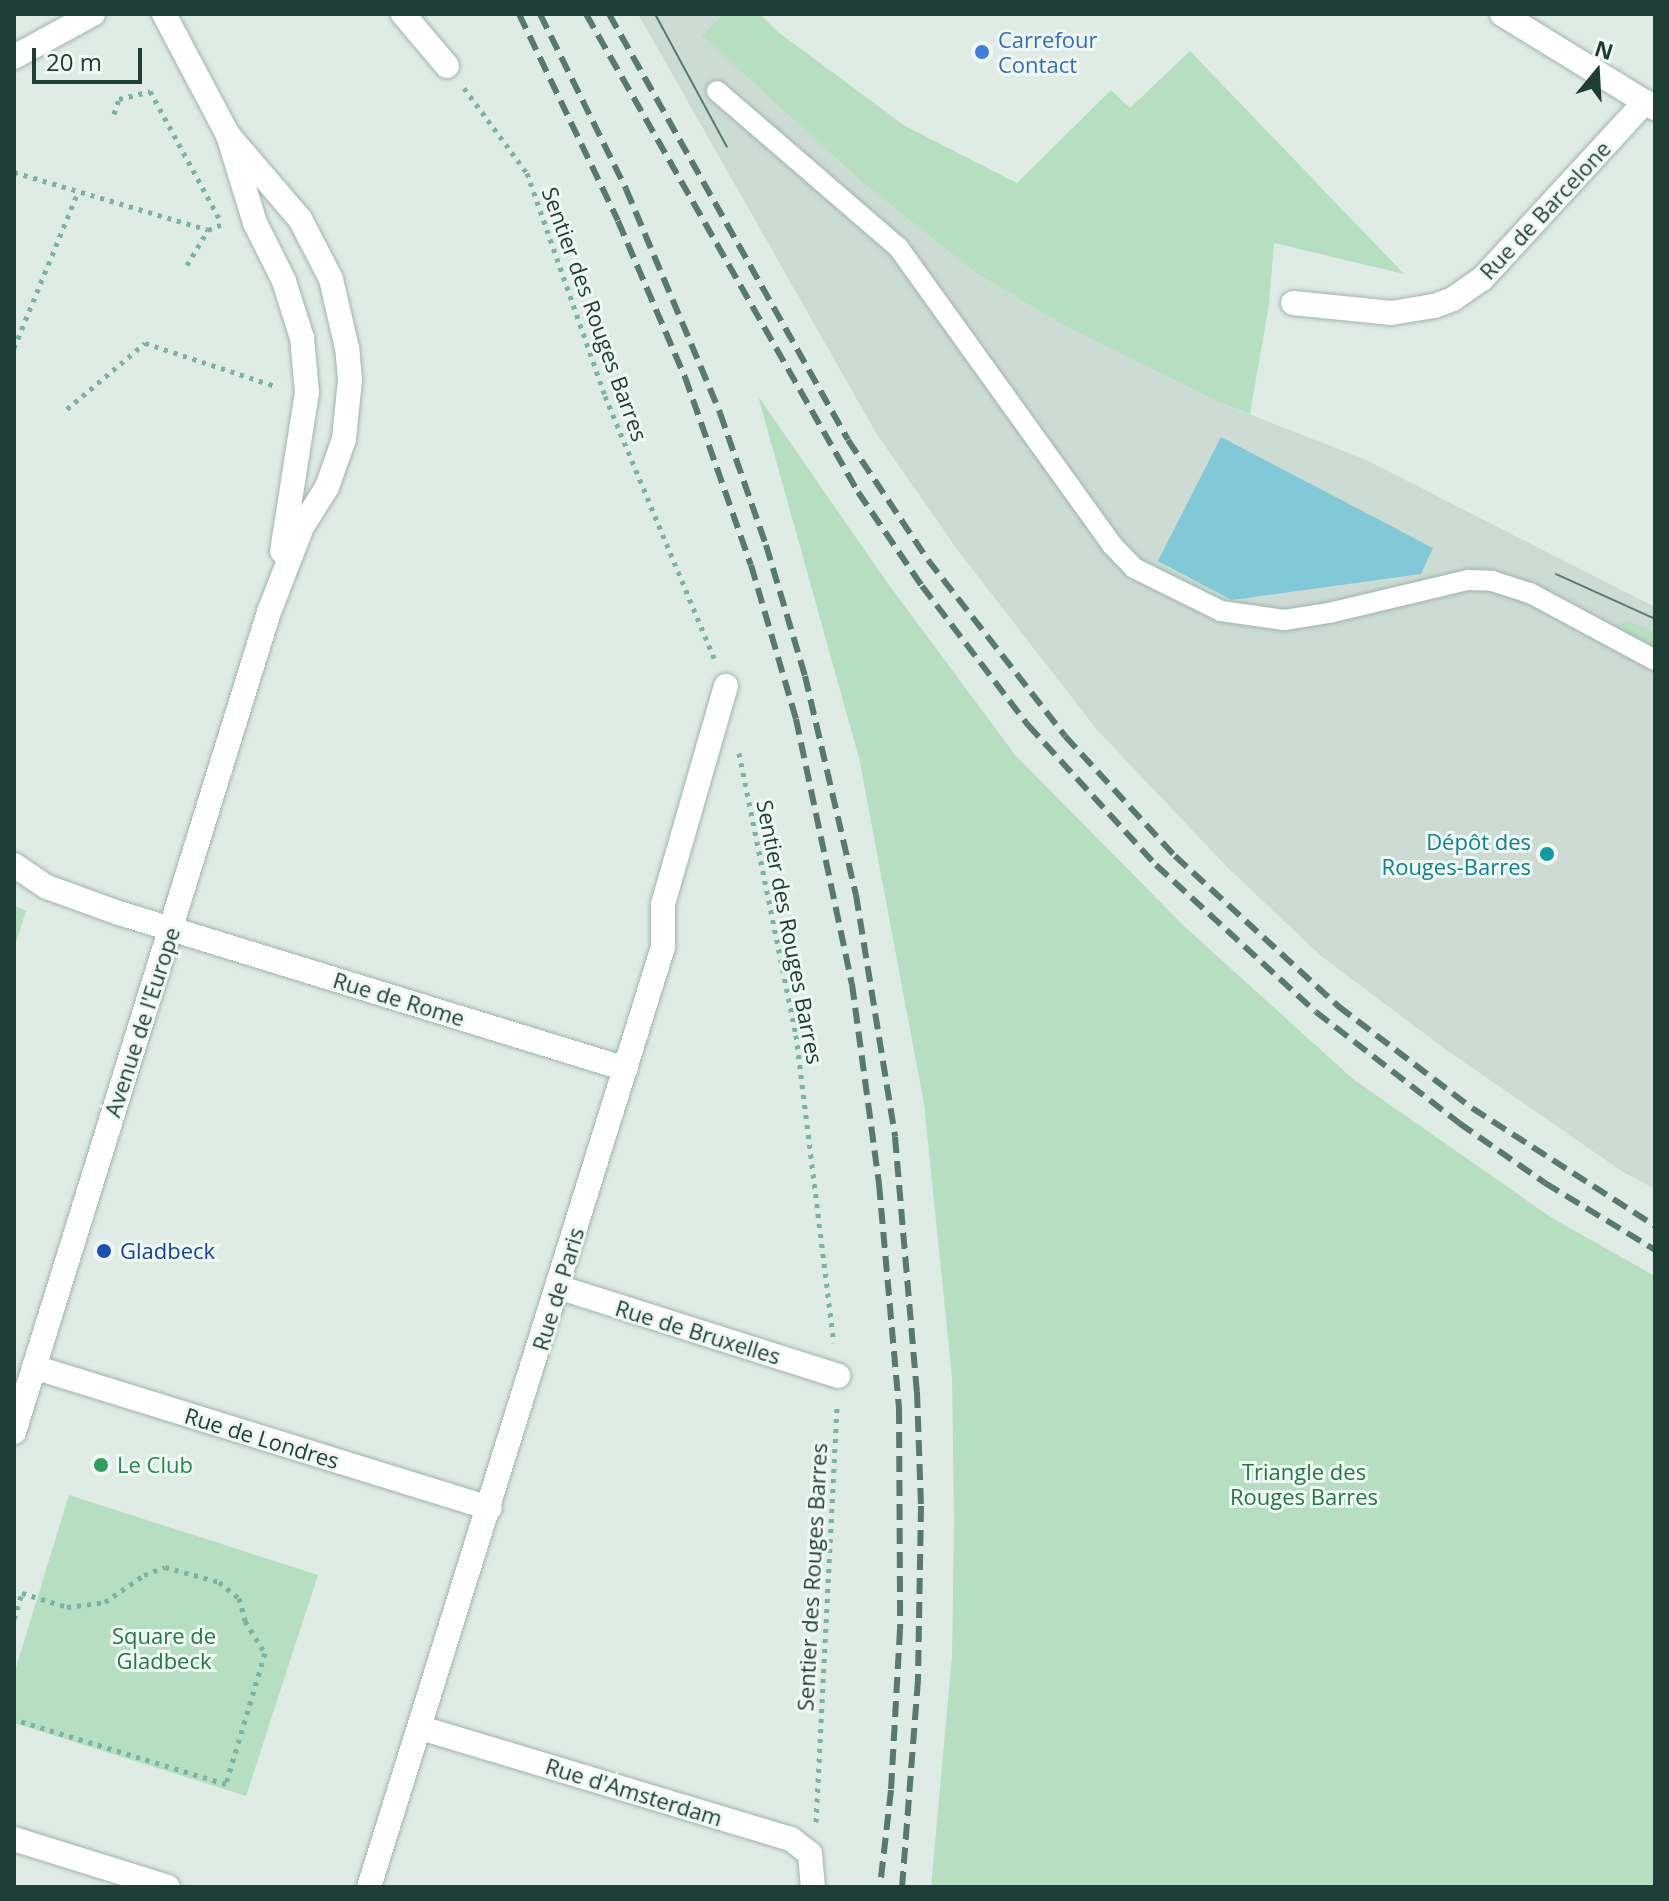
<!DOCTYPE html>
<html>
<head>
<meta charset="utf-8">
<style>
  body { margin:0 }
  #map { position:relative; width:1669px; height:1901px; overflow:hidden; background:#dfece6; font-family:"Open Sans",sans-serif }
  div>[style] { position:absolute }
  .built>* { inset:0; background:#cddbd5 }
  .green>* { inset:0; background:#b5dfc0 }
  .water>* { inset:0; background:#81c9d6 }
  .path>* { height:5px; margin-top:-2.5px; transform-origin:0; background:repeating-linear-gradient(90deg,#7cb2a1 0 4px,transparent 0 10px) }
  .roads { filter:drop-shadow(0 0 2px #a1b4ad) drop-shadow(0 0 2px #a1b4ad) }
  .lane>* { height:20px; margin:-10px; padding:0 10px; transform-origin:10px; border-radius:10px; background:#fff }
  .street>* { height:24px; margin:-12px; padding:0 12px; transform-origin:12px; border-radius:12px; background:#fff }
  .secondary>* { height:24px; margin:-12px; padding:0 12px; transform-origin:12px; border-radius:12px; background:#fff }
  .tram>* { height:2px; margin:-1px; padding:0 1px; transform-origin:1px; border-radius:1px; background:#587970 }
  .rail>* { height:6px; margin-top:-3px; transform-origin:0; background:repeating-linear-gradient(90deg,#587970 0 16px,transparent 0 24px) }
  .dots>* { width:22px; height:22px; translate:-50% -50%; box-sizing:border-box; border:4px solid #eff8f3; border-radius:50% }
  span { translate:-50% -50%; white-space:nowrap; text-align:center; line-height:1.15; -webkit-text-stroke:6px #eff8f3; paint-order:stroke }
  .shop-label { font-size:22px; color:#366cbe }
  .left { translate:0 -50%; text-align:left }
  .street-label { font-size:22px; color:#1e3d34 }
  .culture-label { font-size:22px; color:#0d838f }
  .right { translate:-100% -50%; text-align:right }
  .transit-label { font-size:22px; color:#164399 }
  .leisure-label { font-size:22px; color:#27864d }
  .park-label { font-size:22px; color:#257744 }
  .frame { position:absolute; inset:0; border:16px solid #1e3d34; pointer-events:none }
  .north { position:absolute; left:1557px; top:32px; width:80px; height:80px; -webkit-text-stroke:6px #eff8f3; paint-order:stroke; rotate:18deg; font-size:22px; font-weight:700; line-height:32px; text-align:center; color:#1e3d34 }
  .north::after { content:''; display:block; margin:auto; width:28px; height:36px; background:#1e3d34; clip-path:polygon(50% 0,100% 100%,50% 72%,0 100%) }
  .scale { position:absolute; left:32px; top:48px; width:110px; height:36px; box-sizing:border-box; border:4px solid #1e3d34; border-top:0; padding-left:10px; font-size:24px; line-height:28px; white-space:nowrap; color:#1e3d34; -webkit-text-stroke:6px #eff8f3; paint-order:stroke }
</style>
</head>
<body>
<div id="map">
  <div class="built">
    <i style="clip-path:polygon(638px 14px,722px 14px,703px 36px,862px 182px,973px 271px,1059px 323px,1216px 401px,1364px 459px,1655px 607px,1655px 1189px,1623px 1172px,1445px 1049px,1321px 956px,1228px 868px,1098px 731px,959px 552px,876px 433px)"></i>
  </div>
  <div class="green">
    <i style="clip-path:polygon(723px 14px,760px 14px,778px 32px,905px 126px,1017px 183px,1111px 90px,1130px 108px,1190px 51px,1404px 274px,1274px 243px,1269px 304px,1250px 414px,1216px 401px,1059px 323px,973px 271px,862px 182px,702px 36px)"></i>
    <i style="clip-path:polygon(758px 396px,886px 581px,1016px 756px,1185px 927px,1353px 1079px,1552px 1218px,1655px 1276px,1655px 1887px,931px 1887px,952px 1656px,954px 1521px,952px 1377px,924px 1104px,859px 758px)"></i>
    <i style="clip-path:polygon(1627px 621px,1655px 631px,1655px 646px,1616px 626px)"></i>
    <i style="clip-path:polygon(14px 905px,26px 911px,14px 948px)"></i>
    <i style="clip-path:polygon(69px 1495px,318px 1575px,246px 1796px,14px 1723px,14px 1674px)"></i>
  </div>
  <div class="water">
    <i style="clip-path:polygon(1221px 437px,1433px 548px,1421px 574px,1232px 600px,1158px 561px)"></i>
  </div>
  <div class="path">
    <i style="left:464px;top:88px;width:106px;rotate:53.5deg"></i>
    <i style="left:527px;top:173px;width:236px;rotate:70.7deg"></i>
    <i style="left:605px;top:396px;width:284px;rotate:67.4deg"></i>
    <i style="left:114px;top:114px;width:16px;rotate:-72deg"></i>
    <i style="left:119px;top:99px;width:32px;rotate:-14deg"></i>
    <i style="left:150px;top:91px;width:147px;rotate:61.5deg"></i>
    <i style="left:14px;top:172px;width:202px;rotate:16.6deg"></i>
    <i style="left:208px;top:230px;width:16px;rotate:-22deg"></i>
    <i style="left:187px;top:265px;width:41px;rotate:-59deg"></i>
    <i style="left:14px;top:348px;width:169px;rotate:-67.7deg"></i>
    <i style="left:67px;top:409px;width:102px;rotate:-40.2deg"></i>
    <i style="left:145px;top:343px;width:140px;rotate:18.3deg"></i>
    <i style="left:739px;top:753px;width:288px;rotate:78.6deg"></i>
    <i style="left:796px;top:1035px;width:310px;rotate:83deg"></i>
    <i style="left:14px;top:1619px;width:27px;rotate:-73deg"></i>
    <i style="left:22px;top:1593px;width:47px;rotate:17.3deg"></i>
    <i style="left:67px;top:1607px;width:38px;rotate:-7deg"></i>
    <i style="left:105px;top:1602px;width:47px;rotate:-34.7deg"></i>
    <i style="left:144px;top:1575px;width:22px;rotate:-21deg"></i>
    <i style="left:165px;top:1567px;width:56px;rotate:15.5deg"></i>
    <i style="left:219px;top:1582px;width:26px;rotate:39deg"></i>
    <i style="left:239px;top:1598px;width:24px;rotate:75deg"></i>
    <i style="left:245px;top:1621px;width:38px;rotate:58deg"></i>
    <i style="left:265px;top:1653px;width:137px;rotate:106.6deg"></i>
    <i style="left:226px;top:1784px;width:222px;rotate:-163deg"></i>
    <i style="left:816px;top:1822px;width:418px;rotate:-87.1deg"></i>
  </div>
  <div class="roads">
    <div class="lane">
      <i style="left:717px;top:91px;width:239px;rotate:40.8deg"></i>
      <i style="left:898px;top:247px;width:367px;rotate:54.3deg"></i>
      <i style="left:1112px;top:545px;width:32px;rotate:46deg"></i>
      <i style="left:1134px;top:568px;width:97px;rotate:26.3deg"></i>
      <i style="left:1221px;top:611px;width:64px;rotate:8.1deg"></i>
      <i style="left:1284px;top:620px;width:46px;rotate:-8.8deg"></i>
      <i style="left:1329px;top:613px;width:143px;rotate:-13.4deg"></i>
      <i style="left:1468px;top:580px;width:24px;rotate:2deg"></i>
      <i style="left:1492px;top:581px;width:40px;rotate:18deg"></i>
      <i style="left:1530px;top:593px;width:142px;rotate:28.2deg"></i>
    </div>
    <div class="street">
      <i style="left:403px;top:14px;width:68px;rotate:49.8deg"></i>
      <i style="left:1502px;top:14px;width:180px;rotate:31.6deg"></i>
      <i style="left:1293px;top:303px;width:99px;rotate:5.8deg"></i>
      <i style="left:1391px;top:313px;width:44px;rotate:-9.2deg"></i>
      <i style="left:1434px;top:306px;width:20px;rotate:-20deg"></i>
      <i style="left:1453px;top:299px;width:35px;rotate:-35deg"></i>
      <i style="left:1482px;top:279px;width:241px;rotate:-47.4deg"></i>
      <i style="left:14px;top:865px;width:40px;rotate:34deg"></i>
      <i style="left:47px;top:887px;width:77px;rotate:19.9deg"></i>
      <i style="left:119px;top:913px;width:530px;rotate:17.1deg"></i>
      <i style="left:558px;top:1287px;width:294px;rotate:17.6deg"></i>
      <i style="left:34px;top:1367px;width:477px;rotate:17.2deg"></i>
      <i style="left:421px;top:1728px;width:386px;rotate:16.7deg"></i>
      <i style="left:791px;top:1839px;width:24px;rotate:38deg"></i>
      <i style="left:810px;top:1854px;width:33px;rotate:85deg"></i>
      <i style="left:14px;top:1839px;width:161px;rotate:17.3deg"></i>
      <i style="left:369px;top:1887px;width:985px;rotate:-72.63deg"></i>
      <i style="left:663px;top:947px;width:43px;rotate:-90deg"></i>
      <i style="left:663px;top:904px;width:227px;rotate:-73.9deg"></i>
    </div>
    <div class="secondary">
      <i style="left:164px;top:14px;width:137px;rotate:62.1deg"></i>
      <i style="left:228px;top:135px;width:92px;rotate:72.9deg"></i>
      <i style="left:255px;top:223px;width:65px;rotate:63.4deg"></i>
      <i style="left:284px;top:281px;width:60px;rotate:72.5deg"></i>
      <i style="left:302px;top:338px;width:54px;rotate:84.7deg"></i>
      <i style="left:307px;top:392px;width:161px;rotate:98.9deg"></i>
      <i style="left:14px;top:57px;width:90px;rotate:-28.6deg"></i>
      <i style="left:14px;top:1432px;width:859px;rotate:-72.73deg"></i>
      <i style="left:269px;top:612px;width:91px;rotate:-68.8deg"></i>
      <i style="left:302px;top:527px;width:47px;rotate:-58deg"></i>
      <i style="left:327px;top:487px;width:51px;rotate:-70.5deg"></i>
      <i style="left:344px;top:439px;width:59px;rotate:-84.2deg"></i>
      <i style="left:350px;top:380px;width:32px;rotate:-95deg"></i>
      <i style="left:347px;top:348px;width:71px;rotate:-103.1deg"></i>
      <i style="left:331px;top:279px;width:68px;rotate:-117.3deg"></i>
      <i style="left:300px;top:219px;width:111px;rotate:-130.6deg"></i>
    </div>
  </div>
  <div class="tram">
    <i style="left:655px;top:14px;width:151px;rotate:61.6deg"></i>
    <i style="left:1556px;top:574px;width:109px;rotate:24.4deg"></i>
  </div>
  <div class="rail">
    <i style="left:519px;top:14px;width:229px;rotate:64.4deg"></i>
    <i style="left:618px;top:221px;width:170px;rotate:66.8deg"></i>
    <i style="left:685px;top:377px;width:199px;rotate:70.7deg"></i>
    <i style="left:751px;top:565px;width:160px;rotate:73.7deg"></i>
    <i style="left:796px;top:719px;width:271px;rotate:78.1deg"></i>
    <i style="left:852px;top:984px;width:202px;rotate:82.3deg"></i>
    <i style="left:879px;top:1184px;width:225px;rotate:84.9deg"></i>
    <i style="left:899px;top:1408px;width:221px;rotate:89.7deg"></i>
    <i style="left:900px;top:1629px;width:161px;rotate:93.2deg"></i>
    <i style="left:891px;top:1790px;width:98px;rotate:96.5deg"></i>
    <i style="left:540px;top:14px;width:195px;rotate:63.8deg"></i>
    <i style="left:626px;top:189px;width:243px;rotate:67.2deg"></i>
    <i style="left:720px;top:413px;width:140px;rotate:70.8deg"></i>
    <i style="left:766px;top:545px;width:137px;rotate:73.4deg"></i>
    <i style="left:805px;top:676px;width:225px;rotate:76.9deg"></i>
    <i style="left:856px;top:895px;width:245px;rotate:80.8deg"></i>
    <i style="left:895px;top:1137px;width:256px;rotate:85.1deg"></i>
    <i style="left:917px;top:1392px;width:114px;rotate:88deg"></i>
    <i style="left:921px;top:1506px;width:174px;rotate:91deg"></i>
    <i style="left:918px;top:1680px;width:208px;rotate:94.4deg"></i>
    <i style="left:586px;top:14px;width:550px;rotate:60.36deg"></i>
    <i style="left:858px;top:492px;width:114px;rotate:55.8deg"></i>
    <i style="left:922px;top:586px;width:175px;rotate:52.7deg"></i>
    <i style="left:1028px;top:725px;width:190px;rotate:47.6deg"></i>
    <i style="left:1156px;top:865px;width:217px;rotate:42.6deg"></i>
    <i style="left:1316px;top:1012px;width:181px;rotate:37.8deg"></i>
    <i style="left:1459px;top:1123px;width:105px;rotate:34.9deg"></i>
    <i style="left:1545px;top:1183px;width:129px;rotate:31.3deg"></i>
    <i style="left:609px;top:14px;width:488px;rotate:60.7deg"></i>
    <i style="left:848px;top:440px;width:144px;rotate:56.3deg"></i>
    <i style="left:928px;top:560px;width:223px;rotate:52.1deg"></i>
    <i style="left:1065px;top:736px;width:163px;rotate:47.5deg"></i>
    <i style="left:1175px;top:856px;width:222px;rotate:42.6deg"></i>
    <i style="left:1338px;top:1006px;width:168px;rotate:37.3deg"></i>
    <i style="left:1472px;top:1108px;width:218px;rotate:32.8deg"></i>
  </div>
  <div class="dots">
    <i style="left:982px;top:52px;background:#3f7fe0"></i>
    <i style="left:1547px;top:854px;background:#0f9aa8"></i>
    <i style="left:104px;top:1251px;background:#1a4fb4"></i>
    <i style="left:101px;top:1465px;background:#2e9e5b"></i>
  </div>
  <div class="shop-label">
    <span class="left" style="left:998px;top:52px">Carrefour<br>Contact</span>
  </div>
  <div class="street-label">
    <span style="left:1545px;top:210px;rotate:-47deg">Rue de Barcelone</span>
    <span style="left:595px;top:314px;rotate:70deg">Sentier des Rouges Barres</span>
    <span style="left:790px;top:932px;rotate:79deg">Sentier des Rouges Barres</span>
    <span style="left:399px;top:999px;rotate:17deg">Rue de Rome</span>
    <span style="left:142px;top:1022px;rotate:-72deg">Avenue de l'Europe</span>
    <span style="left:558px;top:1289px;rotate:-73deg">Rue de Paris</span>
    <span style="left:698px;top:1332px;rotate:17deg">Rue de Bruxelles</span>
    <span style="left:262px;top:1438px;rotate:17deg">Rue de Londres</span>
    <span style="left:812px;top:1577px;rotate:-87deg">Sentier des Rouges Barres</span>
    <span style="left:634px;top:1792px;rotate:17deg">Rue d'Amsterdam</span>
  </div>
  <div class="culture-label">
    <span class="right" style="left:1531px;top:854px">Dépôt des<br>Rouges-Barres</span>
  </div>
  <div class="transit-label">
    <span class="left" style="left:120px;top:1251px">Gladbeck</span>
  </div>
  <div class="leisure-label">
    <span class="left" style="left:117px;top:1465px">Le Club</span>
  </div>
  <div class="park-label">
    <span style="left:1304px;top:1484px">Triangle des<br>Rouges Barres</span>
    <span style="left:164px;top:1648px">Square de<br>Gladbeck</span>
  </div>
  <div class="frame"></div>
  <div class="north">N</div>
  <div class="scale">20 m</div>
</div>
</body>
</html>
